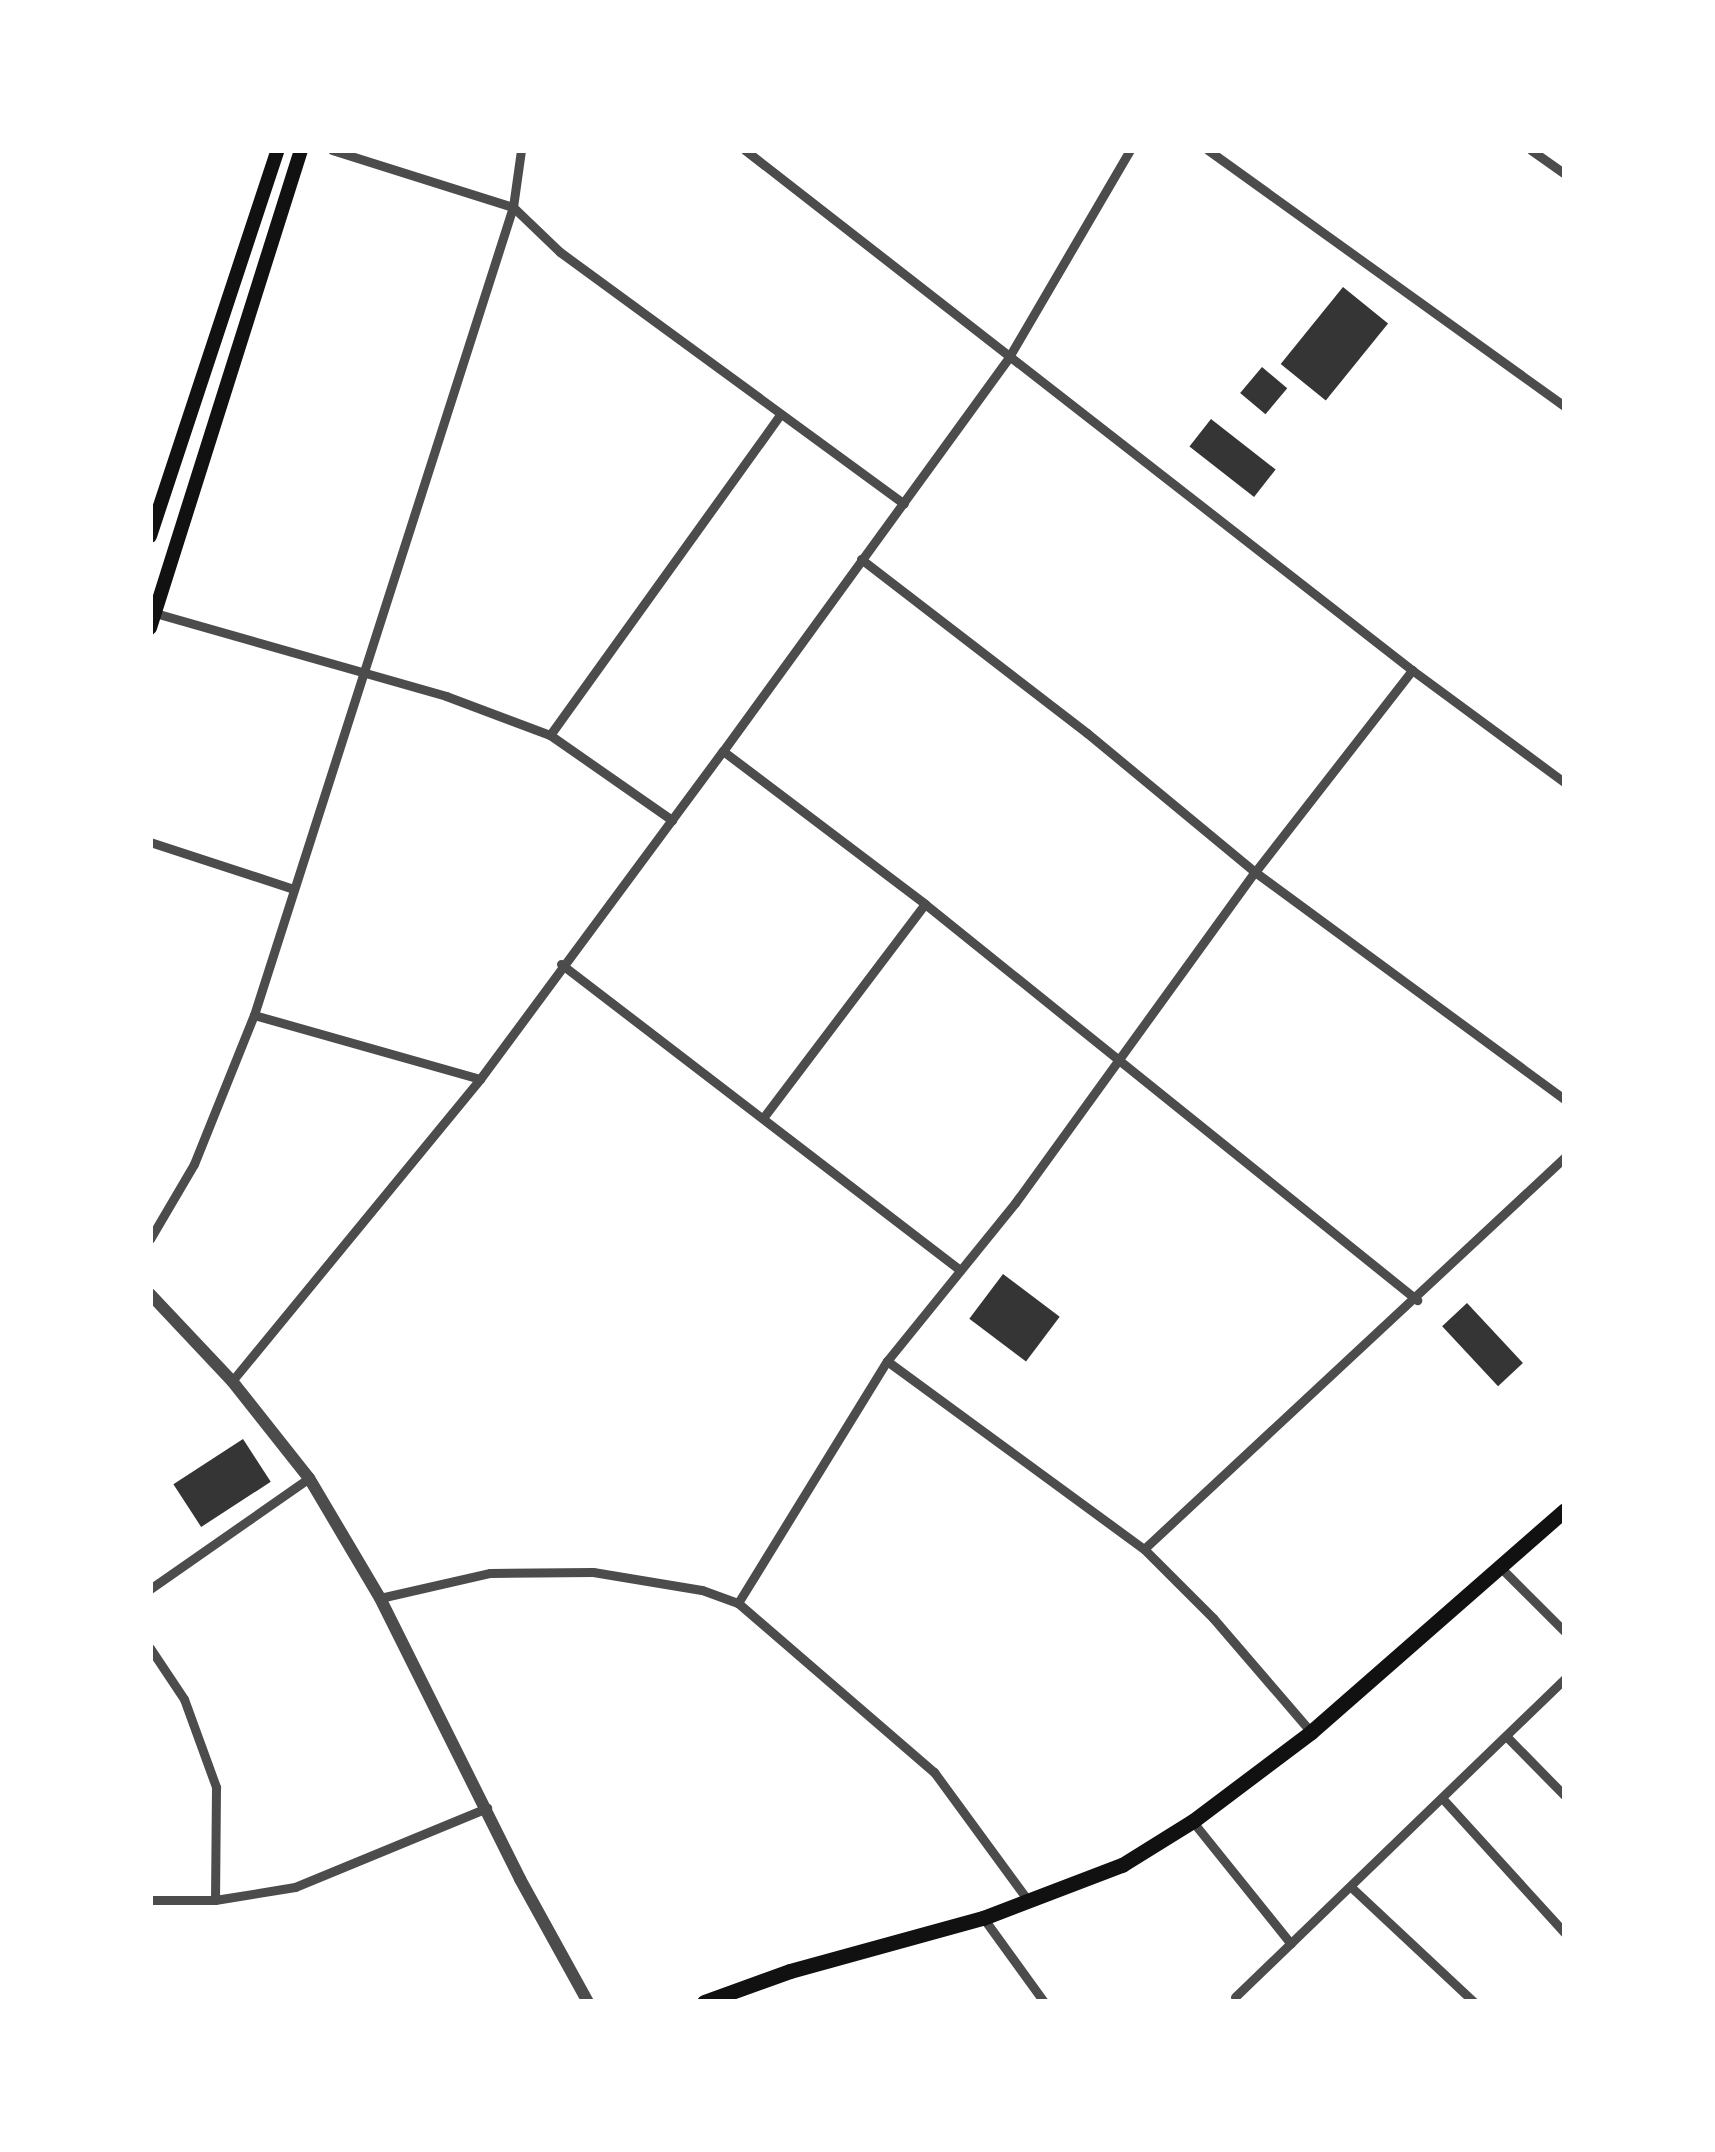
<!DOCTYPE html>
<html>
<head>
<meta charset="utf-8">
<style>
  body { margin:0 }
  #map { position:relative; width:1715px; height:2152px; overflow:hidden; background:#fff; font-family:Lato,sans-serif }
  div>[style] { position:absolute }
  .building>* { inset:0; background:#353535; transform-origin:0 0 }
  .minor>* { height:9px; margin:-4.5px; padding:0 4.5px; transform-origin:4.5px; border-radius:4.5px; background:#4c4c4c }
  .tertiary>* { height:12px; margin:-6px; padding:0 6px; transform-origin:6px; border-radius:6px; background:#4c4c4c }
  .secondary>* { height:14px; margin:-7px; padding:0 7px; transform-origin:7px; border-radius:7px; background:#111 }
  .primary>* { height:15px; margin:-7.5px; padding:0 7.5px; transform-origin:7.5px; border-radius:7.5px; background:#111 }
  span { translate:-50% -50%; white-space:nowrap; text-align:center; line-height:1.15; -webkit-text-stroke:9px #fff; paint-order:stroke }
  .frame { position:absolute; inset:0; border:153px solid #fff; pointer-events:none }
</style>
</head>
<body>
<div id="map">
  <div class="building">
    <i style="left:1343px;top:287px;width:58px;height:99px;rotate:39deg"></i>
    <i style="left:1262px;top:367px;width:33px;height:34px;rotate:40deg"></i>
    <i style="left:1211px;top:419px;width:82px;height:35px;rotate:38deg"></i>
    <i style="left:1003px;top:1274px;width:71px;height:56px;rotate:37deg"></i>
    <i style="left:1467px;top:1303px;width:82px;height:34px;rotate:47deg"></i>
    <i style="left:243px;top:1439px;width:51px;height:83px;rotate:57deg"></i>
  </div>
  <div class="minor">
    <i style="left:332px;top:150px;width:190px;rotate:17.5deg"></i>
    <i style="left:513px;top:207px;width:65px;rotate:43.8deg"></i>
    <i style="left:560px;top:252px;width:426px;rotate:36.2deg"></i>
    <i style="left:1208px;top:150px;width:440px;rotate:35.7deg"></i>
    <i style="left:1531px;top:150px;width:42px;rotate:35.2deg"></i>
    <i style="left:861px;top:559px;width:285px;rotate:37.6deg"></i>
    <i style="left:1087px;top:733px;width:218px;rotate:39.6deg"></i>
    <i style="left:1255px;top:872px;width:385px;rotate:36.3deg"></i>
    <i style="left:155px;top:613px;width:303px;rotate:15.9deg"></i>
    <i style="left:446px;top:696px;width:111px;rotate:20.6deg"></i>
    <i style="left:550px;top:735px;width:149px;rotate:34.9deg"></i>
    <i style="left:1412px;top:670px;width:190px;rotate:36.4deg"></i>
    <i style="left:550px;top:735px;width:395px;rotate:-54.3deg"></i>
    <i style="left:723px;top:751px;width:253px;rotate:37.1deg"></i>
    <i style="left:925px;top:904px;width:632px;rotate:38.83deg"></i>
    <i style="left:150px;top:842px;width:151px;rotate:18.1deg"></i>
    <i style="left:561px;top:964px;width:503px;rotate:37.49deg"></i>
    <i style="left:254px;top:1015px;width:848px;rotate:-72.23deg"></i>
    <i style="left:513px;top:207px;width:58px;rotate:-82deg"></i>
    <i style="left:763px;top:1118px;width:268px;rotate:-52.9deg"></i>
    <i style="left:150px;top:1239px;width:87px;rotate:-59.6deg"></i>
    <i style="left:194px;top:1164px;width:161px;rotate:-68.1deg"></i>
    <i style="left:254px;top:1015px;width:235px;rotate:15.8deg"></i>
    <i style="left:887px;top:1361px;width:318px;rotate:36.2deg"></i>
    <i style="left:1144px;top:1549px;width:98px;rotate:45deg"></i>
    <i style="left:1213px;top:1618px;width:150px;rotate:49.3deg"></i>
    <i style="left:232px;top:1381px;width:391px;rotate:-50.6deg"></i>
    <i style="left:480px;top:1079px;width:408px;rotate:-53.5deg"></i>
    <i style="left:723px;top:751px;width:487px;rotate:-54deg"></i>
    <i style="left:1009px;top:357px;width:240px;rotate:-59.7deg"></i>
    <i style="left:1144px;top:1549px;width:575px;rotate:-42.96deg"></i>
    <i style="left:1502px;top:1569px;width:89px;rotate:45deg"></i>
    <i style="left:150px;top:1589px;width:194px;rotate:-34.9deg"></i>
    <i style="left:380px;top:1598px;width:113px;rotate:-12.8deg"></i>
    <i style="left:490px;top:1573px;width:103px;rotate:-0.6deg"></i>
    <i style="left:593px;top:1572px;width:110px;rotate:9.4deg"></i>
    <i style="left:702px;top:1590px;width:38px;rotate:20deg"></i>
    <i style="left:738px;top:1603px;width:284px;rotate:-58.4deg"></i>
    <i style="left:887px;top:1361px;width:203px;rotate:-51deg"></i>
    <i style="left:1015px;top:1203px;width:409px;rotate:-54.1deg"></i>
    <i style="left:1255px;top:872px;width:256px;rotate:-52.1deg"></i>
    <i style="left:1412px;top:670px;width:846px;rotate:-142.06deg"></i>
    <i style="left:738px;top:1603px;width:259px;rotate:40.8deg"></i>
    <i style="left:934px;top:1772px;width:161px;rotate:53.8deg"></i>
    <i style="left:150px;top:1648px;width:61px;rotate:56.3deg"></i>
    <i style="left:184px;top:1699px;width:94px;rotate:70deg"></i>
    <i style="left:216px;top:1787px;width:113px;rotate:90.5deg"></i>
    <i style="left:1507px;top:1737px;width:83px;rotate:45.5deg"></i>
    <i style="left:1442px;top:1798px;width:183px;rotate:47.7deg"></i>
    <i style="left:1193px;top:1822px;width:156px;rotate:51.2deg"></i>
    <i style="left:1351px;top:1887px;width:168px;rotate:43.1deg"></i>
    <i style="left:150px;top:1900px;width:65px"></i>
    <i style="left:215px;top:1900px;width:81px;rotate:-9.2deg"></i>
    <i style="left:295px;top:1887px;width:208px;rotate:-22.4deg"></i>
    <i style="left:984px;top:1919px;width:102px;rotate:54.1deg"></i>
    <i style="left:1235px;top:1997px;width:459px;rotate:-44deg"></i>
  </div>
  <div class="tertiary">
    <i style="left:150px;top:1294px;width:120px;rotate:46.7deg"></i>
    <i style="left:232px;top:1381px;width:124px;rotate:51.6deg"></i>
    <i style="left:309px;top:1478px;width:139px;rotate:59.4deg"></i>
    <i style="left:380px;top:1598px;width:314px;rotate:63.5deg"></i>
    <i style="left:520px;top:1879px;width:141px;rotate:61.1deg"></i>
  </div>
  <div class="secondary">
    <i style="left:150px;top:536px;width:407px;rotate:-71.7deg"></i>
    <i style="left:150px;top:628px;width:501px;rotate:-72.47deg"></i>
  </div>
  <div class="primary">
    <i style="left:704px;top:2002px;width:91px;rotate:-19.8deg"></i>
    <i style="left:790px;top:1971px;width:200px;rotate:-15.4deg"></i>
    <i style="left:983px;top:1918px;width:149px;rotate:-20.9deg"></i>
    <i style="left:1122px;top:1865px;width:84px;rotate:-31.8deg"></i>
    <i style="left:1193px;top:1821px;width:148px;rotate:-37deg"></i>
    <i style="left:1311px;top:1732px;width:337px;rotate:-41.2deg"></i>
  </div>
  <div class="frame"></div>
</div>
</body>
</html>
